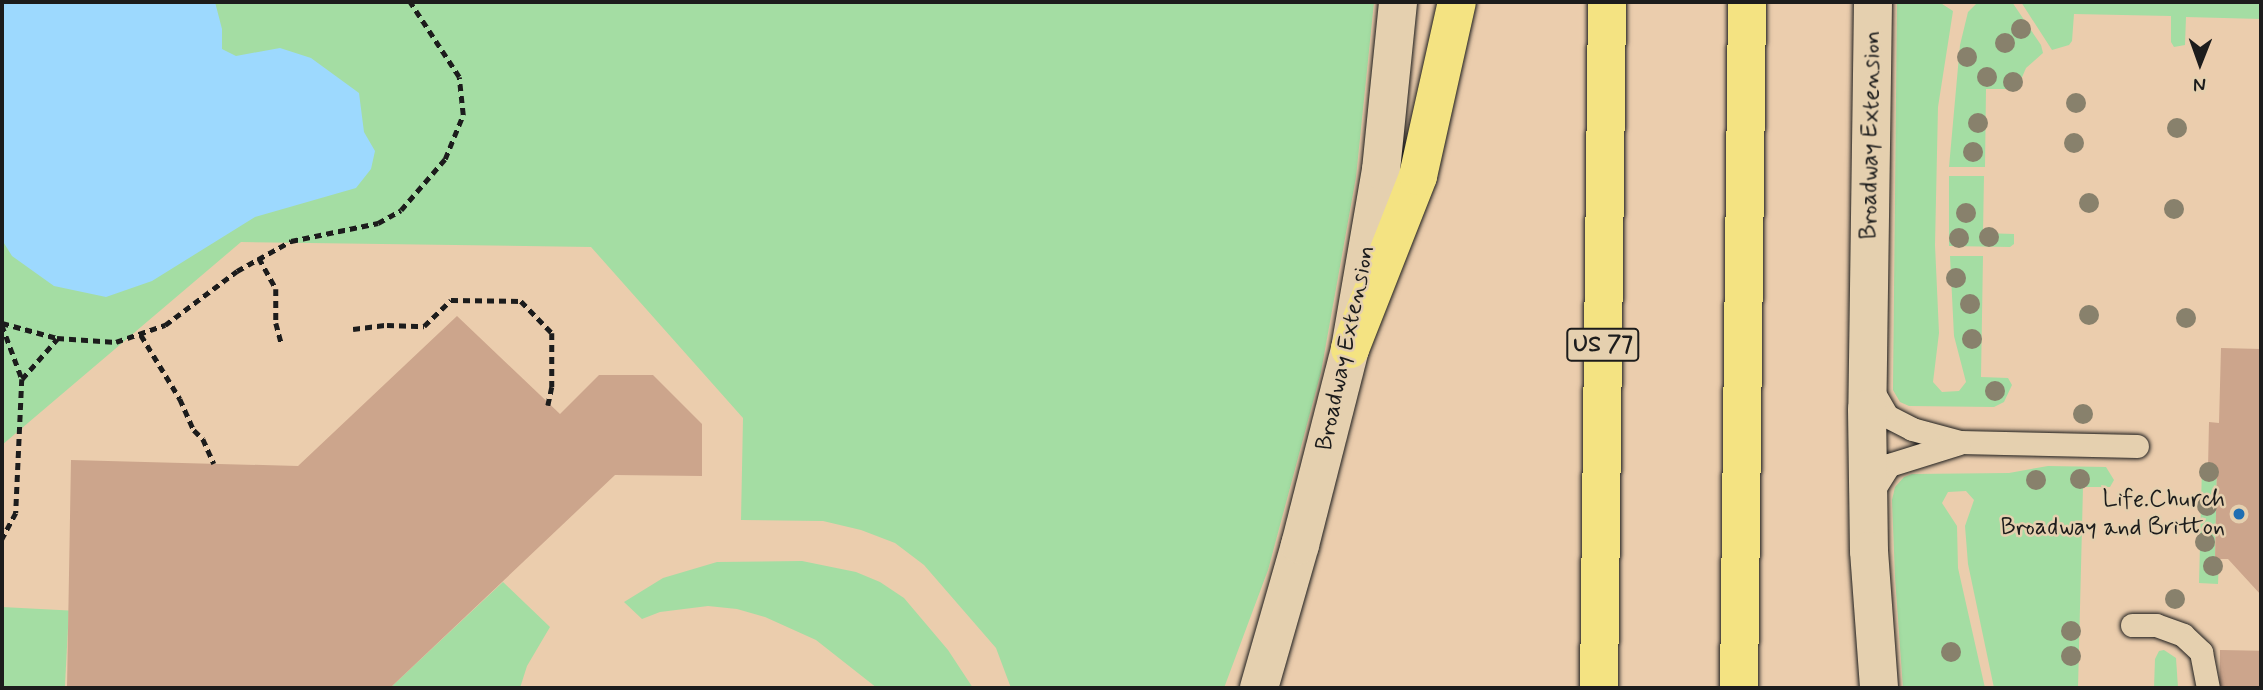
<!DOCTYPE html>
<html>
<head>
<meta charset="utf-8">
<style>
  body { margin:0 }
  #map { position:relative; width:2263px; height:690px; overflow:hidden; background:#ebcdad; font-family:Mynerve,sans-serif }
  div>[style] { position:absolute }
  .green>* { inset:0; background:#a4dda3; transform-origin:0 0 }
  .water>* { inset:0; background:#9dd9fe }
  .building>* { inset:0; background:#cca58c; transform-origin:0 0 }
  .path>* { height:4.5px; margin-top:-2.25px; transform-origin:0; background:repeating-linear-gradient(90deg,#1c1c1c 0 7px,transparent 0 12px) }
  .roads { filter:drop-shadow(0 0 2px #1c1c1c) drop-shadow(0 0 2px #1c1c1c) }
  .lane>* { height:23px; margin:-11.5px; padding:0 11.5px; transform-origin:11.5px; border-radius:11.5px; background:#e5d0af }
  .secondary>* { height:38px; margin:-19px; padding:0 19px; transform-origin:19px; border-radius:19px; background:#e5d0af }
  .highway>* { height:38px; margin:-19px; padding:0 19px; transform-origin:19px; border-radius:19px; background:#f4e382 }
  .trees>* { width:20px; height:20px; margin:-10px; border-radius:50%; background:#88816c }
  .dots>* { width:19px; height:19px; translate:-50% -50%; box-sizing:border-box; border:4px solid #e5d0af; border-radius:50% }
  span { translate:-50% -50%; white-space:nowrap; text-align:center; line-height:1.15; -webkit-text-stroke:5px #e5d0af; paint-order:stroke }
  .shield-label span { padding:2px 5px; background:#e5d0af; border:2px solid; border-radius:5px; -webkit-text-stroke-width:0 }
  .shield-label { font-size:23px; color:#1c1c1c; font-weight:700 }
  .street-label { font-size:24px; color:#1c1c1c }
  .poi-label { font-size:24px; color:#1c1c1c }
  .right { translate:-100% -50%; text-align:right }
  .frame { position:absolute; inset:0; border:4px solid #1c1c1c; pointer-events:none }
  .north { position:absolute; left:2165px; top:28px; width:70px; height:70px; -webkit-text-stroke:5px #e5d0af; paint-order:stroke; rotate:181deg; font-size:19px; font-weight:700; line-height:28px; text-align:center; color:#1c1c1c }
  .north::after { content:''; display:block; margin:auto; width:24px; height:32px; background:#1c1c1c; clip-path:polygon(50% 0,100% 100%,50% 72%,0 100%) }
</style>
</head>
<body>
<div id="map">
  <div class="green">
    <i style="clip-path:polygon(2px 2px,1374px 2px,1356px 177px,1321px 372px,1268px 570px,1224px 688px,1011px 688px,996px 648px,924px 565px,895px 543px,861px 530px,823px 521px,741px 520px,743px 418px,591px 247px,241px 242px,2px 445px)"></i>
    <i style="clip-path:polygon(1897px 2px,1939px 2px,1953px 11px,1938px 107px,1935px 245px,1939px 333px,1933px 382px,1942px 392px,1959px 391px,1966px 382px,1954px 336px,1950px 256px,1983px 256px,1981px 377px,2008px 378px,2012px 385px,2004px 402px,1994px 407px,1909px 406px,1900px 402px,1893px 390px)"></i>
    <i style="clip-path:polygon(1978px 2px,2012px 2px,2041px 45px,2043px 53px,2026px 68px,2017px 89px,1986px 89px,1985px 167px,1949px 167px,1960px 45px,1968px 12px)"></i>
    <i style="clip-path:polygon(2021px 2px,2261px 2px,2261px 19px,2186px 17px,2185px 45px,2174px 47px,2171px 42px,2171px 16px,2074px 14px,2072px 41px,2069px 45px,2052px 50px)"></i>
    <i style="clip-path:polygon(1949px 176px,1984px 176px,1983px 233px,2014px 234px,2014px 244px,2010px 247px,1949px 246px)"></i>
    <i style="clip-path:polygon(2048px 466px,2106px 467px,2114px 480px,2110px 487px,2083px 487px,2078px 688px,1994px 688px,1968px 564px,1965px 526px,1974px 500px,1966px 491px,1948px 492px,1942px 503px,1957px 526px,1958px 568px,1985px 688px,1903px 688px,1895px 577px,1892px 500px,1895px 487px,1904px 477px,1912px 474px,2009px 473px)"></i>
    <i style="clip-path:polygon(2202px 467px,2217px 468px,2215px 558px,2219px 559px,2218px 584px,2199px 583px)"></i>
    <i style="clip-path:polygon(802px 561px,856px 572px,880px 582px,904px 598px,948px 650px,973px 688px,877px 688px,816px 640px,765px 617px,737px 609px,708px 606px,660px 612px,642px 619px,624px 602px,663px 578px,717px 562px)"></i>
    <i style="clip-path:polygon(503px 582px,550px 627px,527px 666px,520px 688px,390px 688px)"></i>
    <i style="left:2px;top:607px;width:67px;height:81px;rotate:3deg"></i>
    <i style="clip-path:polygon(2164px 650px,2176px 658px,2178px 688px,2154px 688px,2155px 659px,2159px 651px)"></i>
  </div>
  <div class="water">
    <i style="clip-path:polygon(2px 2px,215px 2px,222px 29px,222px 49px,236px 56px,280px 48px,311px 58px,359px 93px,364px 132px,375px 151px,371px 169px,356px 188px,255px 217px,152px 281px,106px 297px,54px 286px,12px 256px,2px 240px)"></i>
  </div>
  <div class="building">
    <i style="clip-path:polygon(457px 316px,560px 414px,599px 375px,653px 375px,702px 424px,702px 476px,615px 475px,390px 688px,67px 688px,71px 460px,298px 466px)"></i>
    <i style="clip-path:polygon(2221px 348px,2261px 349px,2261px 595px,2228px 559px,2215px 559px,2217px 468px,2208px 468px,2209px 422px,2219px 423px)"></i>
    <i style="left:2220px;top:650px;width:41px;height:38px;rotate:1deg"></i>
  </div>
  <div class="path">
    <i style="left:259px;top:258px;width:35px;rotate:61deg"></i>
    <i style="left:276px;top:289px;width:34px;rotate:90deg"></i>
    <i style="left:276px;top:323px;width:23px;rotate:75deg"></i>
    <i style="left:2px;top:323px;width:57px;rotate:15.3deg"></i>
    <i style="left:57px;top:338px;width:59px;rotate:3.9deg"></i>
    <i style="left:116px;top:342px;width:52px;rotate:-19.1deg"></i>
    <i style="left:165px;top:325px;width:90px;rotate:-36.9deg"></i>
    <i style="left:237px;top:271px;width:62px;rotate:-29.1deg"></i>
    <i style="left:291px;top:241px;width:89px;rotate:-11.7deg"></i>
    <i style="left:378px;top:223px;width:26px;rotate:-29deg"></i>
    <i style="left:401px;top:210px;width:67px;rotate:-49.2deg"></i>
    <i style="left:445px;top:159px;width:48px;rotate:-67.8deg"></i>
    <i style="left:463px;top:115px;width:38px;rotate:-96deg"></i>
    <i style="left:459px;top:77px;width:90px;rotate:-123.2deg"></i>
    <i style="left:2px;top:325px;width:58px;rotate:69.7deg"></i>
    <i style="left:22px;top:379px;width:134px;rotate:92.6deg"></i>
    <i style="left:16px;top:513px;width:30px;rotate:118deg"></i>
    <i style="left:353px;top:329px;width:34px;rotate:-7deg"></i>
    <i style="left:387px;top:325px;width:37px;rotate:2deg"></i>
    <i style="left:424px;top:326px;width:37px;rotate:-44deg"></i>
    <i style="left:451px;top:300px;width:70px;rotate:0.8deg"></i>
    <i style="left:521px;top:301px;width:45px;rotate:45.9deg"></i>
    <i style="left:552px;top:333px;width:54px;rotate:90deg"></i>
    <i style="left:552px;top:387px;width:19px;rotate:102deg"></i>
    <i style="left:141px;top:335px;width:75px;rotate:58.6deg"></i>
    <i style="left:180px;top:399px;width:34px;rotate:66deg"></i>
    <i style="left:194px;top:430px;width:13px;rotate:45deg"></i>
    <i style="left:203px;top:439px;width:27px;rotate:66deg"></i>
    <i style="left:22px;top:379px;width:53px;rotate:-48.8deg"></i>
  </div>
  <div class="roads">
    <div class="lane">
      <i style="left:1872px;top:390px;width:30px;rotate:60deg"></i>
      <i style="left:1887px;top:416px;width:28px;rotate:27deg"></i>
      <i style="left:1912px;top:429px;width:50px;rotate:15.2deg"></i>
      <i style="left:1960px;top:442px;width:177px;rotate:1.3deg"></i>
      <i style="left:1872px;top:492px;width:32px;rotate:-58deg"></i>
      <i style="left:1889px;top:465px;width:73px;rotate:-17.4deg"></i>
      <i style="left:2132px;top:625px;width:24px"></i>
      <i style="left:2156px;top:625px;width:29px;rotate:20deg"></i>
      <i style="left:2183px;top:635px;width:25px;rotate:43deg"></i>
      <i style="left:2201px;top:652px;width:37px;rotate:79deg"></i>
    </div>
    <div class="secondary">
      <i style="left:1873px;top:2px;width:407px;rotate:90.8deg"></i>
      <i style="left:1867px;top:409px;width:142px;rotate:89.2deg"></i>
      <i style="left:1869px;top:551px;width:137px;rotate:85.8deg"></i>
      <i style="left:1259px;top:688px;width:149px;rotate:-74deg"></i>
      <i style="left:1300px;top:545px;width:202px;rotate:-75.7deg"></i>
      <i style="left:1350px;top:349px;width:182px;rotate:-80.2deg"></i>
      <i style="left:1381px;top:170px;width:169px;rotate:-84.2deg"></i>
    </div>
    <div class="highway">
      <i style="left:1350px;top:349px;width:186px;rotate:-68.5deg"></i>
      <i style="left:1418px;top:176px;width:178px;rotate:-77.4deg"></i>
      <i style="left:1599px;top:688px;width:686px;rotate:-89.33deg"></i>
      <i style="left:1739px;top:688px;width:686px;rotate:-89.33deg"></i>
    </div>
  </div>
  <div class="trees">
    <i style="left:2021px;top:29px"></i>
    <i style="left:2005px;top:43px"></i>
    <i style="left:1967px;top:57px"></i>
    <i style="left:1987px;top:77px"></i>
    <i style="left:2013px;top:82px"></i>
    <i style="left:2076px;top:103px"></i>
    <i style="left:1978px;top:123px"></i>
    <i style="left:2177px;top:128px"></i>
    <i style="left:2074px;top:143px"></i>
    <i style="left:1973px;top:152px"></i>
    <i style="left:2089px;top:203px"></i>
    <i style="left:2174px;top:209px"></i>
    <i style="left:1966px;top:213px"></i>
    <i style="left:1989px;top:237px"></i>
    <i style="left:1959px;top:238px"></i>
    <i style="left:1956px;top:278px"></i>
    <i style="left:1970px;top:304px"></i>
    <i style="left:2089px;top:315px"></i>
    <i style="left:2186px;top:318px"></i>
    <i style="left:1972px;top:339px"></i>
    <i style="left:1995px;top:391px"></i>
    <i style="left:2083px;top:414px"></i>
    <i style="left:2209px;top:472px"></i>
    <i style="left:2080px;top:479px"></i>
    <i style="left:2036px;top:480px"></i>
    <i style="left:2207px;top:506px"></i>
    <i style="left:2205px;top:542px"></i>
    <i style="left:2213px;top:566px"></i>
    <i style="left:2175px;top:599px"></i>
    <i style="left:2071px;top:631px"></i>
    <i style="left:1951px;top:652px"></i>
    <i style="left:2071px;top:656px"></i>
  </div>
  <div class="dots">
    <i style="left:2239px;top:514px;background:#1f6fb2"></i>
  </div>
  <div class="shield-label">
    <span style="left:1603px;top:345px">US 77</span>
  </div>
  <div class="street-label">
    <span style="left:1871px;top:135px;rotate:-89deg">Broadway Extension</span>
    <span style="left:1346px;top:348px;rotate:-78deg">Broadway Extension</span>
  </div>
  <div class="poi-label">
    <span class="right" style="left:2225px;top:514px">Life.Church<br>Broadway and Britton</span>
  </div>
  <div class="frame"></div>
  <div class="north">N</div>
</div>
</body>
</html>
